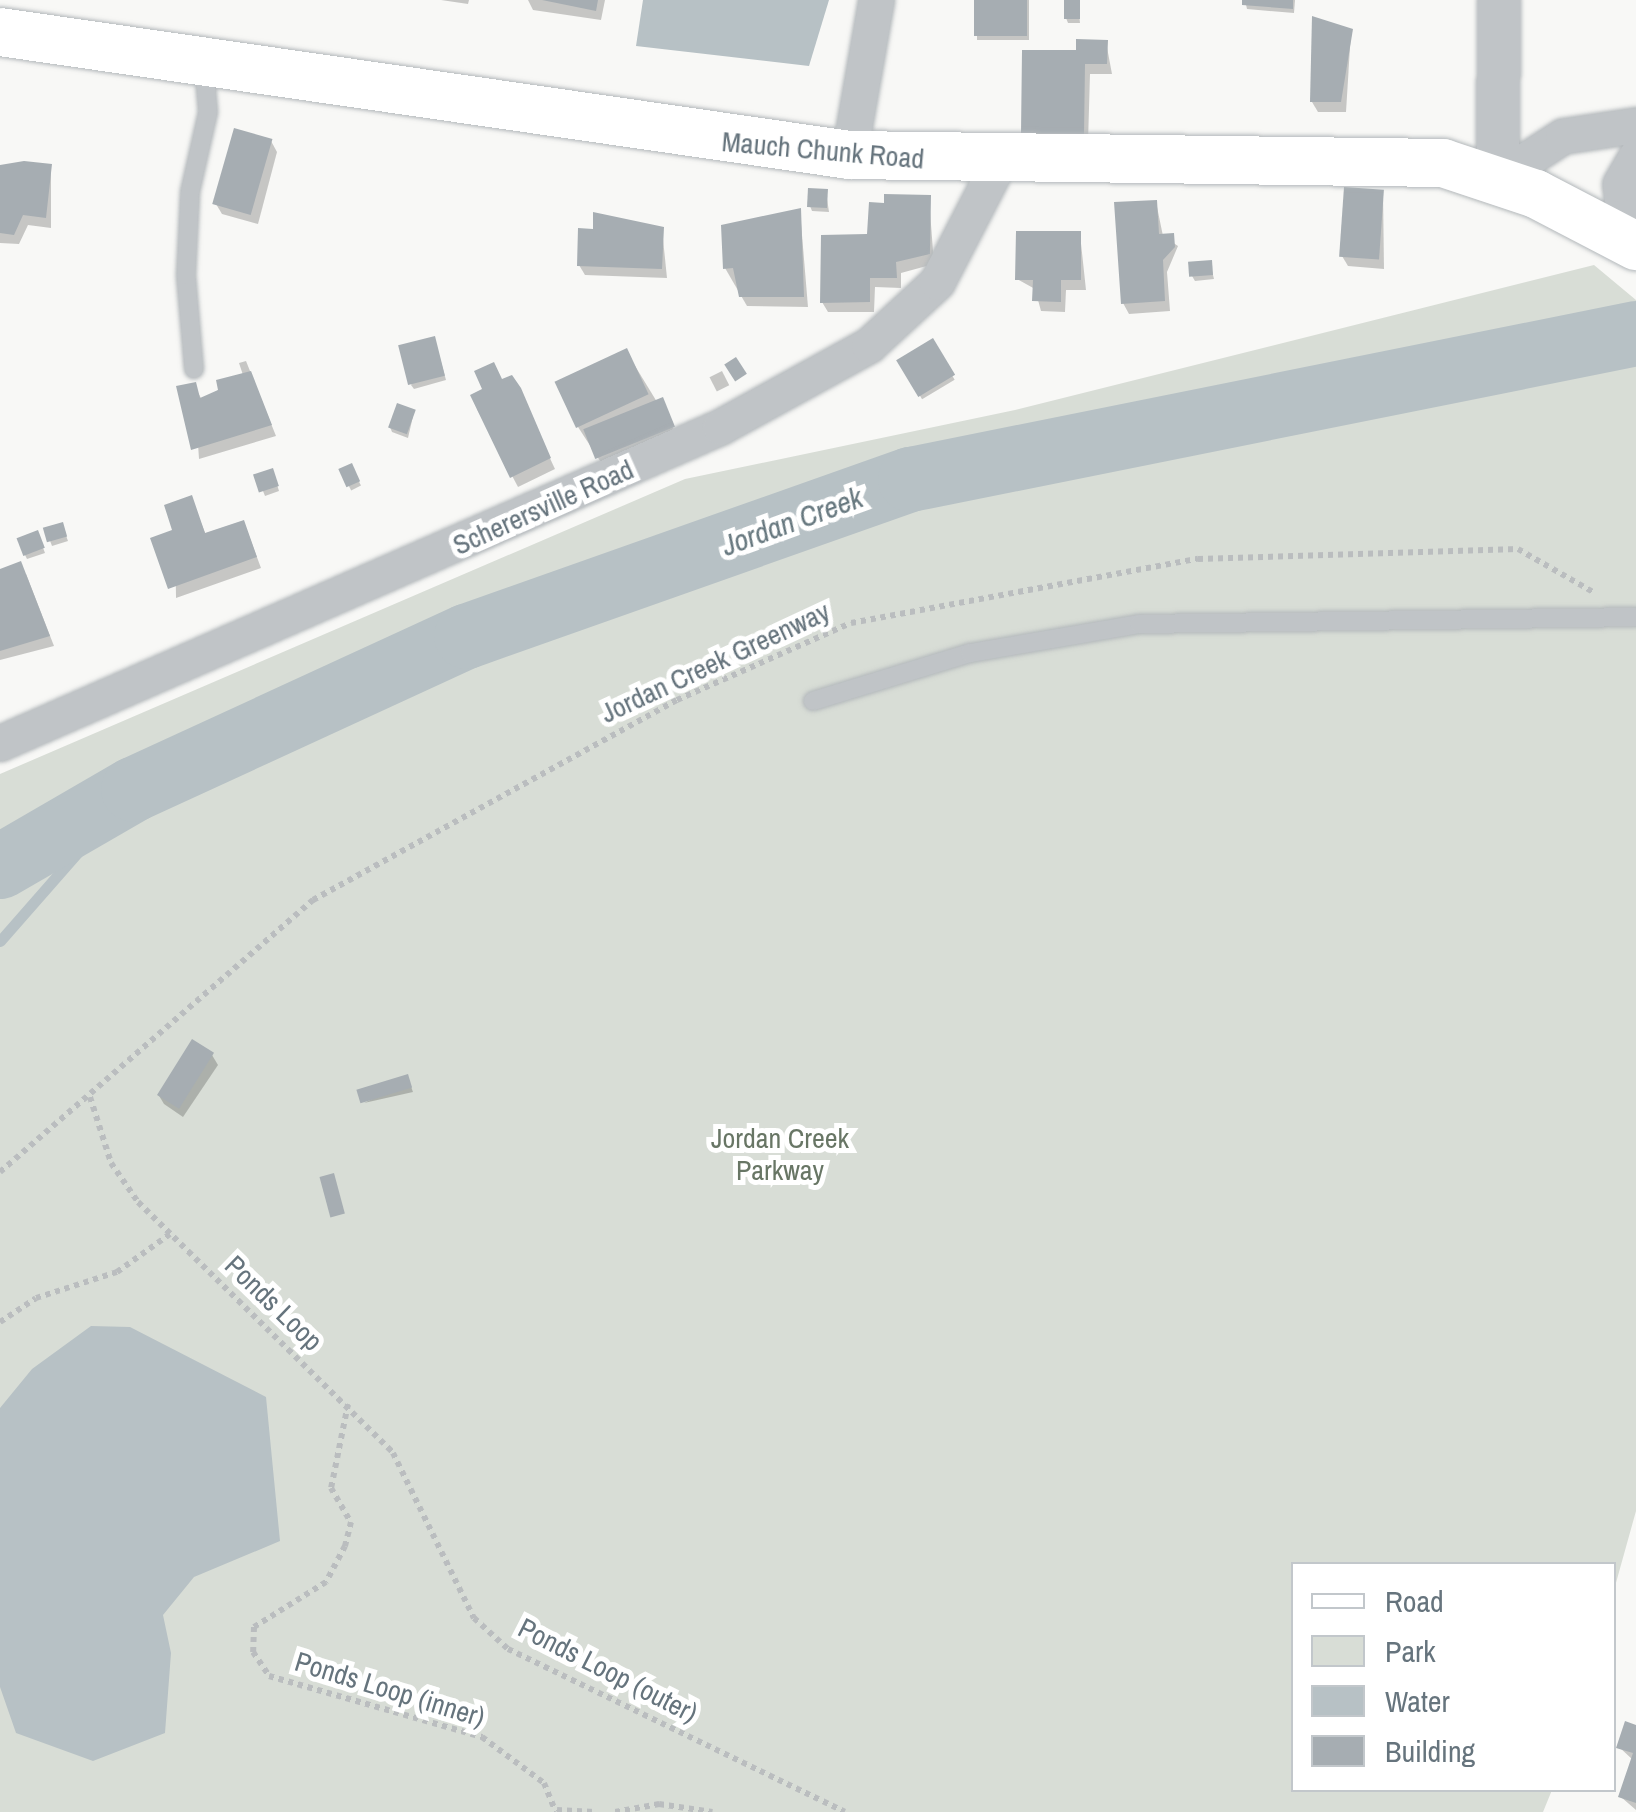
<!DOCTYPE html>
<html>
<head>
<meta charset="utf-8">
<style>
  body { margin:0 }
  #map { position:relative; width:1636px; height:1812px; overflow:hidden; background:#f8f8f6; font-family:"Archivo Narrow",sans-serif }
  div>[style] { position:absolute }
  .green>* { inset:0; background:#d8ddd6 }
  .water>* { inset:0; background:#b7c1c5 }
  .shadow>* { inset:0; background:#0003; transform-origin:0 0 }
  .stream>* { height:11px; margin:-5.5px; padding:0 5.5px; transform-origin:5.5px; border-radius:5.5px; background:#b7c1c5 }
  .river>* { height:65px; margin:-32.5px; padding:0 32.5px; transform-origin:32.5px; border-radius:32.5px; background:#b7c1c5 }
  .building>* { inset:0; background:#a6adb2; transform-origin:0 0 }
  .path>* { height:6px; margin-top:-3px; transform-origin:0; background:repeating-linear-gradient(90deg,#babdbf 0 5px,transparent 0 10px) }
  .roads { filter:drop-shadow(0 0 2px #b3b8bb) drop-shadow(0 0 2px #b3b8bb) }
  .service>* { height:18px; margin:-9px; padding:0 9px; transform-origin:9px; border-radius:9px; background:#c0c4c7 }
  .minor>* { height:35px; margin:-17.5px; padding:0 17.5px; transform-origin:17.5px; border-radius:17.5px; background:#c0c4c7 }
  .tertiary>* { height:42px; margin:-21px; padding:0 21px; transform-origin:21px; border-radius:21px; background:#c0c4c7 }
  .secondary>* { height:48px; margin:-24px; padding:0 24px; transform-origin:24px; border-radius:24px; background:#fff }
  span { translate:-50% -50%; white-space:nowrap; text-align:center; line-height:1.15; -webkit-text-stroke:10px #fff; paint-order:stroke }
  .street-label { font-size:28px; color:#66747d }
  .park-label { font-size:28px; color:#687665 }
  .water-label { font-size:30px; color:#67787f; font-style:italic }
  .legend { position:absolute; left:1291px; top:1562px; width:325px; height:230px; box-sizing:border-box; background:#fff; border:2px solid #c2c7cb; margin:0; padding:12px 18px; list-style:none; font-size:30px; color:#66747d }
  .legend li { display:flex; align-items:center; gap:20px; height:50px }
  .legend b { width:50px; border:2px solid #c2c7cb }
</style>
</head>
<body>
<div id="map">
  <div class="green">
    <i style="clip-path:polygon(1594px 265px,1636px 300px,1636px 1511px,1614px 1590px,1614px 1564px,1294px 1564px,1294px 1790px,1552px 1790px,1543px 1812px,0 1812px,0 774px,685px 479px,1015px 410px)"></i>
  </div>
  <div class="water">
    <i style="clip-path:polygon(643px 0,829px 0,809px 66px,636px 46px)"></i>
    <i style="clip-path:polygon(91px 1326px,130px 1327px,266px 1397px,280px 1541px,194px 1577px,163px 1615px,171px 1653px,165px 1733px,93px 1761px,16px 1733px,0 1687px,0 1408px,32px 1369px)"></i>
  </div>
  <div class="shadow">
    <i style="clip-path:polygon(441px 0,469px 0,468px 4px)"></i>
    <i style="clip-path:polygon(528px 0,605px 0,601px 20px,533px 10px)"></i>
    <i style="left:977px;top:0;width:52px;height:40px"></i>
    <i style="clip-path:polygon(1245px 0,1295px 0,1294px 13px,1247px 9px)"></i>
    <i style="clip-path:polygon(1078px 2px,1080px 23px,1068px 23px,1066px 18px)"></i>
    <i style="clip-path:polygon(1351px 31px,1346px 112px,1318px 112px,1312px 102px)"></i>
    <i style="clip-path:polygon(1106px 42px,1112px 74px,1090px 74px,1088px 143px,1029px 142px,1023px 132px,1079px 53px)"></i>
    <i style="clip-path:polygon(271px 141px,277px 152px,258px 224px,222px 214px,216px 204px)"></i>
    <i style="clip-path:polygon(51px 166px,51px 228px,28px 225px,19px 244px,0 243px,0 167px)"></i>
    <i style="clip-path:polygon(826px 192px,829px 212px,812px 211px,810px 206px)"></i>
    <i style="clip-path:polygon(1383px 192px,1384px 269px,1348px 266px,1342px 256px)"></i>
    <i style="clip-path:polygon(929px 198px,934px 264px,901px 273px,901px 288px,875px 287px,874px 312px,828px 312px,822px 302px,886px 206px)"></i>
    <i style="clip-path:polygon(1156px 202px,1163px 236px,1178px 246px,1167px 272px,1170px 311px,1129px 314px,1123px 303px)"></i>
    <i style="clip-path:polygon(800px 211px,808px 307px,747px 306px,725px 268px)"></i>
    <i style="clip-path:polygon(662px 229px,667px 278px,585px 275px,579px 265px)"></i>
    <i style="clip-path:polygon(1080px 234px,1086px 290px,1066px 290px,1065px 312px,1041px 311px,1035px 289px,1017px 279px)"></i>
    <i style="clip-path:polygon(1210px 263px,1214px 279px,1195px 281px,1192px 276px)"></i>
    <i style="left:932px;top:342px;width:44px;height:38px;rotate:59deg"></i>
    <i style="clip-path:polygon(436px 344px,446px 380px,414px 389px,411px 385px)"></i>
    <i style="clip-path:polygon(246px 361px,276px 436px,199px 459px,194px 385px,202px 400px,243px 375px,239px 363px)"></i>
    <i style="clip-path:polygon(632px 361px,679px 438px,606px 470px,578px 427px)"></i>
    <i style="left:722px;top:371px;width:16px;height:14px;rotate:63deg"></i>
    <i style="clip-path:polygon(502px 382px,517px 388px,555px 469px,518px 487px,477px 409px,485px 390px)"></i>
    <i style="clip-path:polygon(414px 412px,408px 438px,392px 432px,390px 427px)"></i>
    <i style="left:351px;top:466px;width:22px;height:11px;rotate:63deg"></i>
    <i style="clip-path:polygon(274px 475px,279px 491px,265px 496px,257px 476px)"></i>
    <i style="clip-path:polygon(191px 498px,206px 535px,248px 533px,261px 568px,176px 598px,175px 532px)"></i>
    <i style="clip-path:polygon(46px 530px,64px 530px,68px 541px,52px 546px)"></i>
    <i style="clip-path:polygon(39px 537px,45px 553px,27px 559px,25px 555px)"></i>
    <i style="clip-path:polygon(0 572px,26px 574px,54px 646px,0 660px)"></i>
    <i style="clip-path:polygon(212px 1055px,218px 1065px,183px 1117px,164px 1104px,158px 1094px)"></i>
    <i style="clip-path:polygon(409px 1081px,413px 1092px,364px 1103px)"></i>
    <i style="clip-path:polygon(1636px 1727px,1636px 1810px,1621px 1797px,1633px 1760px,1619px 1747px)"></i>
  </div>
  <div class="stream">
    <i style="left:0;top:941px;width:202px;rotate:-48.8deg"></i>
  </div>
  <div class="river">
    <i style="left:0;top:866px;width:154px;rotate:-30.1deg"></i>
    <i style="left:133px;top:789px;width:366px;rotate:-24.7deg"></i>
    <i style="left:466px;top:636px;width:471px;rotate:-19.5deg"></i>
    <i style="left:910px;top:479px;width:741px;rotate:-11.37deg"></i>
  </div>
  <div class="building">
    <i style="clip-path:polygon(542px 0,598px 0,596px 11px)"></i>
    <i style="left:974px;top:0;width:53px;height:36px"></i>
    <i style="left:1064px;top:0;width:16px;height:19px"></i>
    <i style="clip-path:polygon(1242px 0,1293px 0,1293px 9px,1242px 5px)"></i>
    <i style="clip-path:polygon(1312px 16px,1353px 29px,1341px 102px,1310px 102px)"></i>
    <i style="clip-path:polygon(1076px 39px,1108px 40px,1107px 64px,1085px 64px,1084px 134px,1021px 133px,1022px 50px,1076px 50px)"></i>
    <i style="left:234px;top:128px;width:40px;height:79px;rotate:16deg"></i>
    <i style="clip-path:polygon(24px 161px,52px 164px,46px 218px,23px 215px,14px 235px,0 233px,0 165px)"></i>
    <i style="left:1344px;top:187px;width:40px;height:70px;rotate:4deg"></i>
    <i style="left:808px;top:188px;width:20px;height:19px;rotate:3deg"></i>
    <i style="clip-path:polygon(884px 194px,931px 195px,930px 254px,896px 262px,897px 278px,870px 278px,870px 302px,820px 303px,821px 235px,867px 234px,869px 202px,884px 203px)"></i>
    <i style="clip-path:polygon(1157px 200px,1159px 234px,1174px 233px,1175px 247px,1163px 260px,1165px 301px,1121px 304px,1114px 202px)"></i>
    <i style="clip-path:polygon(801px 208px,804px 297px,739px 297px,733px 268px,723px 269px,721px 225px)"></i>
    <i style="clip-path:polygon(593px 212px,664px 227px,662px 269px,577px 266px,578px 228px,593px 229px)"></i>
    <i style="clip-path:polygon(1016px 231px,1081px 231px,1081px 280px,1061px 280px,1061px 302px,1032px 301px,1033px 280px,1015px 280px)"></i>
    <i style="left:1212px;top:260px;width:15px;height:24px;rotate:86deg"></i>
    <i style="left:435px;top:336px;width:41px;height:38px;rotate:76deg"></i>
    <i style="left:933px;top:338px;width:43px;height:43px;rotate:59deg"></i>
    <i style="left:627px;top:348px;width:51px;height:80px;rotate:65deg"></i>
    <i style="left:736px;top:357px;width:20px;height:14px;rotate:57deg"></i>
    <i style="clip-path:polygon(494px 362px,502px 379px,512px 375px,521px 388px,551px 458px,510px 478px,470px 395px,482px 389px,474px 371px)"></i>
    <i style="clip-path:polygon(251px 371px,272px 425px,191px 450px,176px 386px,196px 382px,200px 398px,218px 390px,216px 380px)"></i>
    <i style="left:663px;top:397px;width:32px;height:86px;rotate:68deg"></i>
    <i style="left:397px;top:403px;width:20px;height:26px;rotate:20deg"></i>
    <i style="left:352px;top:463px;width:20px;height:15px;rotate:66deg"></i>
    <i style="left:273px;top:468px;width:19px;height:21px;rotate:72deg"></i>
    <i style="clip-path:polygon(192px 495px,205px 533px,244px 520px,257px 557px,168px 589px,150px 538px,172px 530px,164px 505px)"></i>
    <i style="left:63px;top:522px;width:15px;height:21px;rotate:74deg"></i>
    <i style="left:38px;top:530px;width:19px;height:23px;rotate:69deg"></i>
    <i style="clip-path:polygon(21px 561px,50px 636px,0 651px,0 569px)"></i>
    <i style="left:192px;top:1039px;width:26px;height:66px;rotate:32deg"></i>
    <i style="left:408px;top:1074px;width:14px;height:54px;rotate:73deg"></i>
    <i style="left:334px;top:1173px;width:42px;height:15px;rotate:75deg"></i>
    <i style="clip-path:polygon(1625px 1721px,1636px 1725px,1636px 1803px,1618px 1797px,1633px 1753px,1616px 1748px)"></i>
  </div>
  <div class="path">
    <i style="left:90px;top:1097px;width:69px;rotate:72.3deg"></i>
    <i style="left:111px;top:1163px;width:47px;rotate:55.3deg"></i>
    <i style="left:138px;top:1202px;width:358px;rotate:44.5deg"></i>
    <i style="left:393px;top:1453px;width:184px;rotate:63.9deg"></i>
    <i style="left:474px;top:1618px;width:46px;rotate:42.4deg"></i>
    <i style="left:508px;top:1649px;width:374px;rotate:25.8deg"></i>
    <i style="left:0;top:1172px;width:415px;rotate:-41deg"></i>
    <i style="left:313px;top:900px;width:415px;rotate:-28.8deg"></i>
    <i style="left:677px;top:700px;width:190px;rotate:-23.9deg"></i>
    <i style="left:851px;top:623px;width:353px;rotate:-10.5deg"></i>
    <i style="left:1198px;top:559px;width:320px;rotate:-1.8deg"></i>
    <i style="left:1518px;top:549px;width:86px;rotate:29.8deg"></i>
    <i style="left:0;top:1322px;width:43px;rotate:-33.7deg"></i>
    <i style="left:36px;top:1298px;width:85px;rotate:-17.8deg"></i>
    <i style="left:117px;top:1272px;width:65px;rotate:-35.6deg"></i>
    <i style="left:348px;top:1404px;width:86px;rotate:101.4deg"></i>
    <i style="left:331px;top:1488px;width:39px;rotate:60deg"></i>
    <i style="left:351px;top:1522px;width:25px;rotate:104deg"></i>
    <i style="left:345px;top:1546px;width:41px;rotate:117.8deg"></i>
    <i style="left:326px;top:1582px;width:85px;rotate:148deg"></i>
    <i style="left:254px;top:1627px;width:25px;rotate:92deg"></i>
    <i style="left:253px;top:1652px;width:29px;rotate:56deg"></i>
    <i style="left:269px;top:1676px;width:222px;rotate:16deg"></i>
    <i style="left:482px;top:1737px;width:77px;rotate:36.6deg"></i>
    <i style="left:544px;top:1783px;width:31px;rotate:68deg"></i>
    <i style="left:557px;top:1810px;width:38px;rotate:3deg"></i>
    <i style="left:615px;top:1812px;width:45px;rotate:-10.3deg"></i>
    <i style="left:659px;top:1804px;width:54px;rotate:8.6deg"></i>
  </div>
  <div class="roads">
    <div class="service">
      <i style="left:194px;top:369px;width:94px;rotate:-94.9deg"></i>
      <i style="left:186px;top:275px;width:83px;rotate:-87.2deg"></i>
      <i style="left:190px;top:192px;width:82px;rotate:-77.3deg"></i>
      <i style="left:208px;top:112px;width:47px;rotate:-94.9deg"></i>
      <i style="left:813px;top:701px;width:164px;rotate:-17deg"></i>
      <i style="left:970px;top:653px;width:171px;rotate:-9.7deg"></i>
      <i style="left:1139px;top:624px;width:497px;rotate:-0.8deg"></i>
    </div>
    <div class="minor">
      <i style="left:849px;top:155px;width:157px;rotate:-80.1deg"></i>
      <i style="left:1498px;top:178px;width:77px;rotate:-32.9deg"></i>
      <i style="left:1563px;top:136px;width:74px;rotate:-8.6deg"></i>
      <i style="left:1627px;top:240px;width:56px;rotate:-97.1deg"></i>
      <i style="left:1620px;top:184px;width:32px;rotate:-60deg"></i>
      <i style="left:0;top:743px;width:786px;rotate:-23.7deg"></i>
      <i style="left:720px;top:427px;width:170px;rotate:-28.8deg"></i>
      <i style="left:869px;top:345px;width:93px;rotate:-42.8deg"></i>
      <i style="left:937px;top:282px;width:135px;rotate:-62.7deg"></i>
    </div>
    <div class="tertiary">
      <i style="left:1498px;top:178px;width:178px;rotate:-89.7deg"></i>
    </div>
    <div class="secondary">
      <i style="left:0;top:32px;width:858px;rotate:8.24deg"></i>
      <i style="left:849px;top:155px;width:594px;rotate:0.77deg"></i>
      <i style="left:1443px;top:163px;width:98px;rotate:18.4deg"></i>
      <i style="left:1536px;top:194px;width:113px;rotate:27.5deg"></i>
    </div>
  </div>
  <div class="street-label">
    <span style="left:823px;top:150px;rotate:5deg">Mauch Chunk Road</span>
    <span style="left:543px;top:507px;rotate:-24deg">Scherersville Road</span>
    <span style="left:715px;top:662px;rotate:-25deg">Jordan Creek Greenway</span>
    <span style="left:274px;top:1303px;rotate:44deg">Ponds Loop</span>
    <span style="left:608px;top:1670px;rotate:27deg">Ponds Loop (outer)</span>
    <span style="left:390px;top:1689px;rotate:17deg">Ponds Loop (inner)</span>
  </div>
  <div class="park-label">
    <span style="left:780px;top:1154px">Jordan Creek<br>Parkway</span>
  </div>
  <div class="water-label">
    <span style="left:792px;top:521px;rotate:-20deg">Jordan Creek</span>
  </div>
  <ul class="legend">
  <li><b style="height:12px;background:#fff"></b>Road</li>
  <li><b style="height:28px;background:#d8ddd6"></b>Park</li>
  <li><b style="height:28px;background:#b7c1c5"></b>Water</li>
  <li><b style="height:28px;background:#a6adb2"></b>Building</li>
  </ul>
</div>
</body>
</html>
